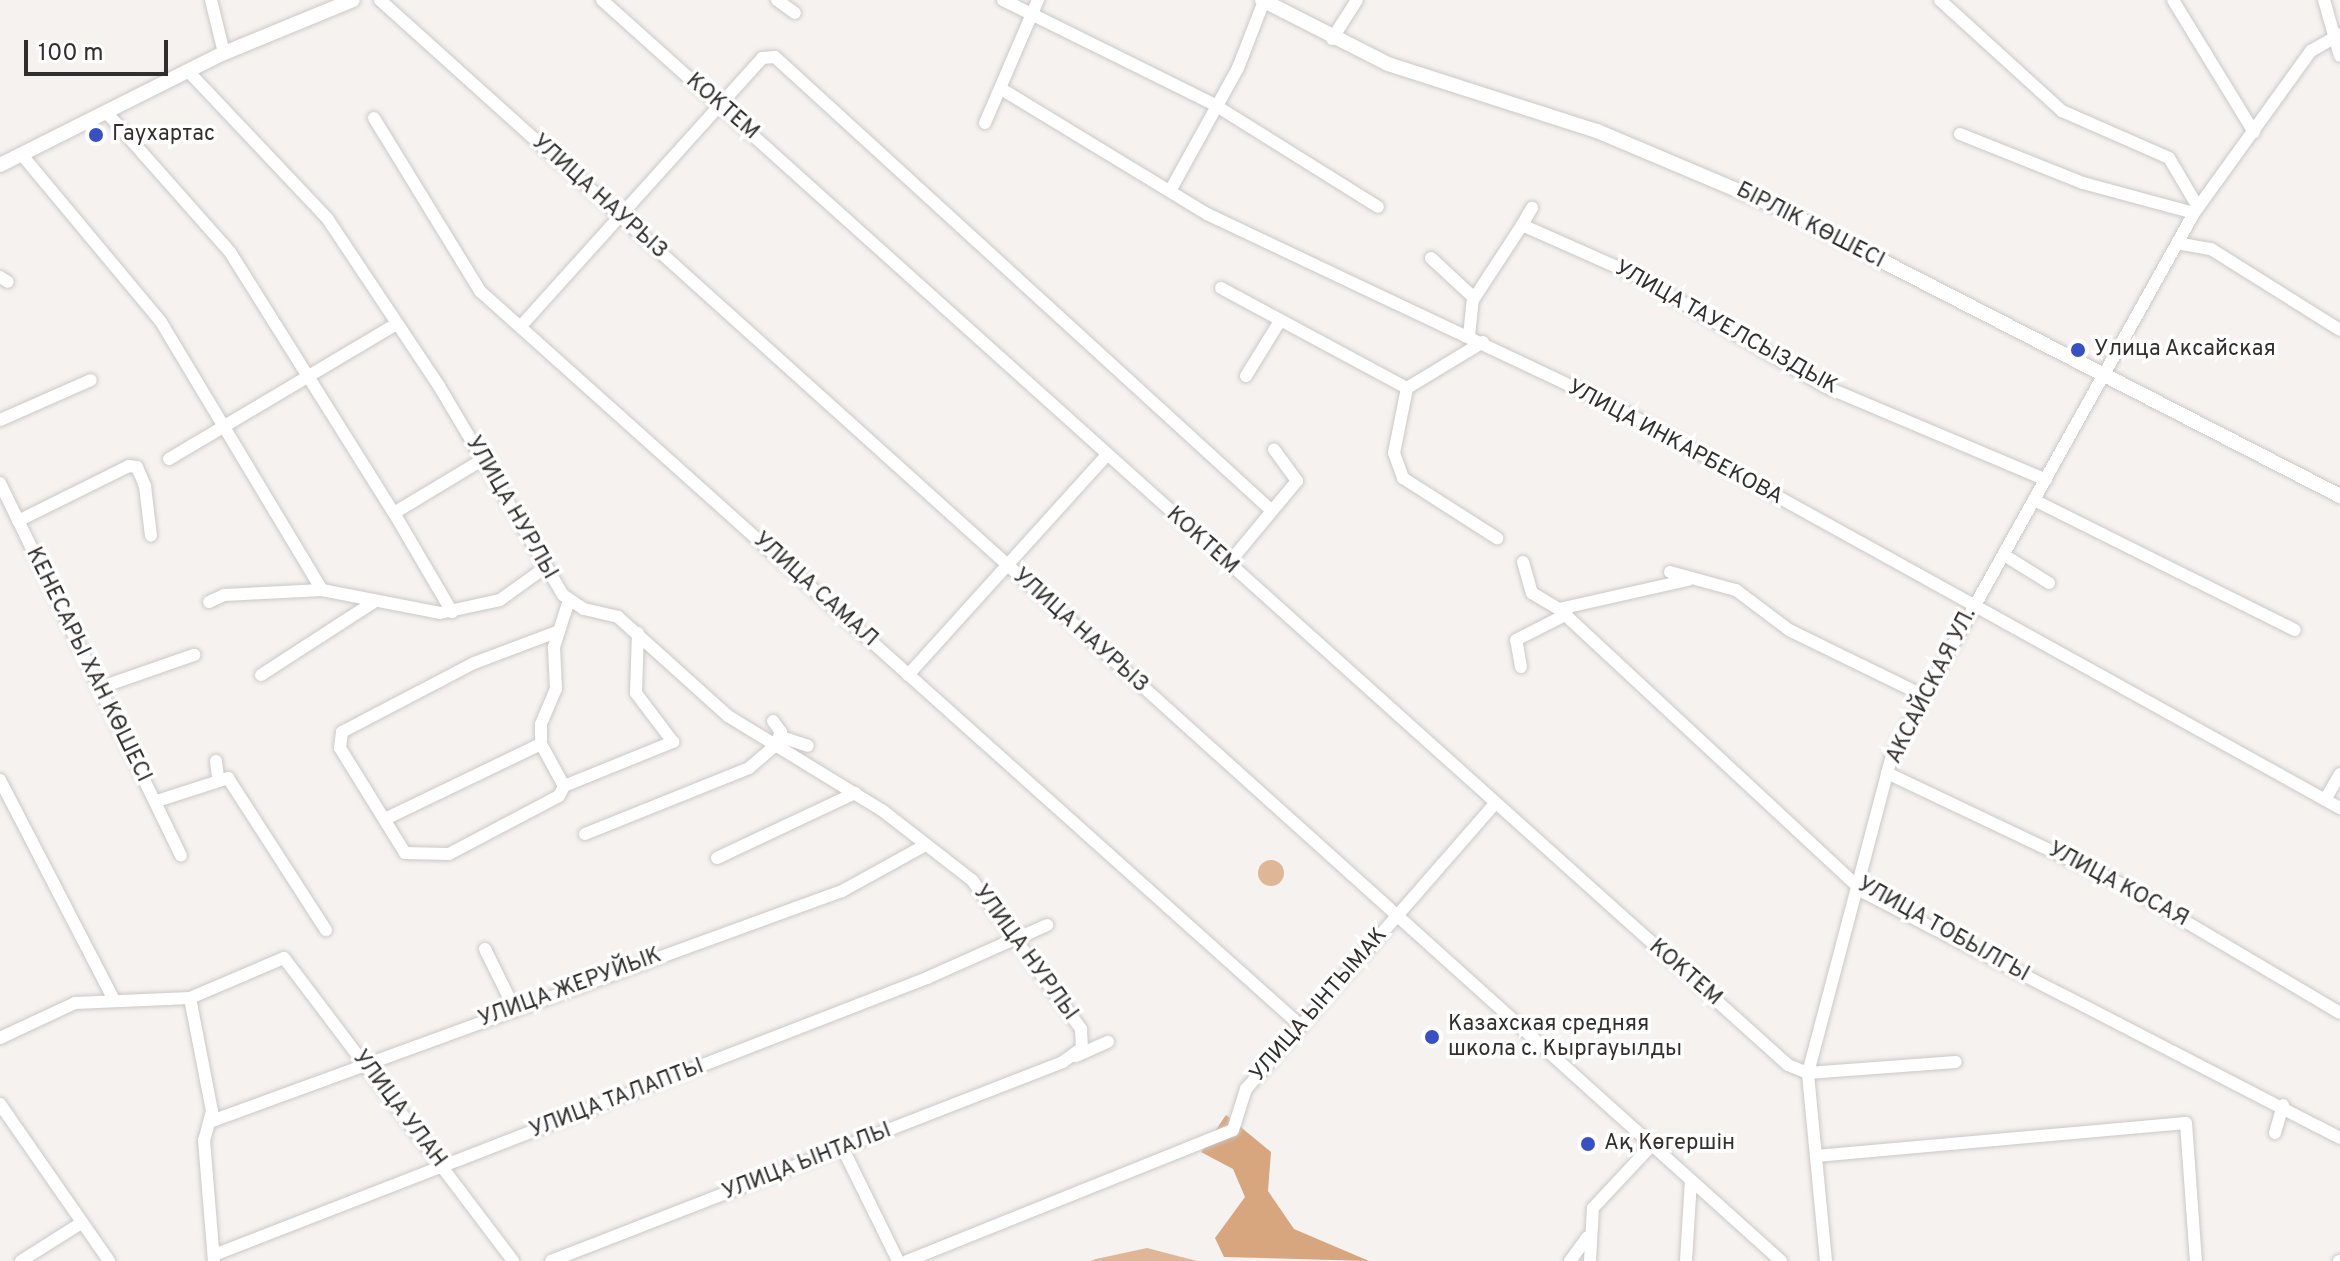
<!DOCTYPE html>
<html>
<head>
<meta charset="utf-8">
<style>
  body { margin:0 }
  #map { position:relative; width:2340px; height:1261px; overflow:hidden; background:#f5f2f0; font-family:Overpass,sans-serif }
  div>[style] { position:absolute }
  .green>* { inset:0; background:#dfb797 }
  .round { border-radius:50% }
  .forest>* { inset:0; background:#d7a67f }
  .roads { filter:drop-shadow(0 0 2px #cbc8c6) drop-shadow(0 0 2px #cbc8c6) }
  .minor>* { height:12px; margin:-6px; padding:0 6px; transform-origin:6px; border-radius:6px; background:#fff }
  .major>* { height:14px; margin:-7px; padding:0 7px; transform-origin:7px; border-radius:7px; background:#fff }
  .dots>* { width:22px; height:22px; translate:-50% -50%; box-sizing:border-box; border:4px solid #fff; border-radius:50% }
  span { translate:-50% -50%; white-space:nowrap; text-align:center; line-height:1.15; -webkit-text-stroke:7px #fff; paint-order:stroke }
  .street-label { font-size:22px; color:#302f2e }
  .poi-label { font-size:22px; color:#302f2e }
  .left { translate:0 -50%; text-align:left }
  .scale { position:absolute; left:24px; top:40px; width:144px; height:36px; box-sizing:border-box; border:4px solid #302f2e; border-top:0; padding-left:10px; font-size:24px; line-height:28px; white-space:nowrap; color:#302f2e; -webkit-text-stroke:6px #fff; paint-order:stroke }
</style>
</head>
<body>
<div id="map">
  <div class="green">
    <i class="round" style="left:1258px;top:860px;width:26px;height:26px"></i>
    <i style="clip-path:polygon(1147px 1248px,1197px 1261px,1090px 1261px,1096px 1259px)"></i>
  </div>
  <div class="forest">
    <i style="clip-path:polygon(1226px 1115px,1271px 1152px,1268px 1191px,1294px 1229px,1369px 1261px,1224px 1257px,1215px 1238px,1245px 1197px,1233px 1169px,1201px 1152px)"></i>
  </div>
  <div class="roads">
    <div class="minor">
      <i style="left:211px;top:0;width:55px;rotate:76.2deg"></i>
      <i style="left:380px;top:0;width:1885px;rotate:41.99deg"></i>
      <i style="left:602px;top:0;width:1594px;rotate:41.92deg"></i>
      <i style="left:1788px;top:1065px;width:22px;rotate:22deg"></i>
      <i style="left:1808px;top:1073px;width:148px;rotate:-4.3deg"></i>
      <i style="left:777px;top:0;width:22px;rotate:36deg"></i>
      <i style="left:1003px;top:0;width:237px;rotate:26.3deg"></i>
      <i style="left:1215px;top:105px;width:192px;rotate:32deg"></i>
      <i style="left:1940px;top:0;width:165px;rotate:42.3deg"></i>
      <i style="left:2062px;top:111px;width:117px;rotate:23.7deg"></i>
      <i style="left:2169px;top:158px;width:57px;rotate:59.4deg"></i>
      <i style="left:2173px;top:0;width:155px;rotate:58.5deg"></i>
      <i style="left:2324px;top:0;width:58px;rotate:74.1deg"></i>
      <i style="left:1332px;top:39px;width:46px;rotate:-57.3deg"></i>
      <i style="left:188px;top:71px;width:202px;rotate:46.6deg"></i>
      <i style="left:327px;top:218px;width:202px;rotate:56.3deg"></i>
      <i style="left:439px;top:386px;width:243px;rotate:59.3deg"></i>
      <i style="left:563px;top:595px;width:25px;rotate:34deg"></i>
      <i style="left:584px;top:609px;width:35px;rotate:13deg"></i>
      <i style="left:618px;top:617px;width:148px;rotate:42deg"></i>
      <i style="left:728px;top:716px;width:182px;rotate:31.5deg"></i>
      <i style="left:883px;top:811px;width:113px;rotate:37.8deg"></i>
      <i style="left:972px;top:880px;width:185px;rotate:53.8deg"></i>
      <i style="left:1081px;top:1029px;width:19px;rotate:87deg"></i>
      <i style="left:1082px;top:1048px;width:24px;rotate:144deg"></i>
      <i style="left:1063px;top:1062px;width:549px;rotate:158.76deg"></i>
      <i style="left:1003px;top:90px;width:239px;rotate:31.3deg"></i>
      <i style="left:1207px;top:214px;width:452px;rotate:25.3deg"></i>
      <i style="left:1616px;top:407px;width:828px;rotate:28.98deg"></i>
      <i style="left:107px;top:113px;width:186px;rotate:48.5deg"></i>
      <i style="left:230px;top:252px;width:308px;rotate:57.9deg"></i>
      <i style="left:394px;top:513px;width:103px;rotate:-31.1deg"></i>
      <i style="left:374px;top:118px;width:203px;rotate:58.5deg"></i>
      <i style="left:480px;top:291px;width:1102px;rotate:41.84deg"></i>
      <i style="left:985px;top:123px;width:134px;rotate:-66.7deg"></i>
      <i style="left:1960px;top:134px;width:132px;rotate:21.7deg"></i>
      <i style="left:2083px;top:183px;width:115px;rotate:15.1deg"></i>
      <i style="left:22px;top:155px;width:217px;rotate:50.2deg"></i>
      <i style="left:161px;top:322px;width:313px;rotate:59deg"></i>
      <i style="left:1170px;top:191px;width:141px;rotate:-61.1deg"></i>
      <i style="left:1238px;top:68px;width:72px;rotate:-68.8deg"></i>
      <i style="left:1522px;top:225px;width:20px;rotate:-60deg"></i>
      <i style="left:2182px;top:244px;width:29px;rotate:10deg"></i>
      <i style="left:2211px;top:249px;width:152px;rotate:32.1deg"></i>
      <i style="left:1431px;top:258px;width:59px;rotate:42.9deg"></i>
      <i style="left:0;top:277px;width:9px;rotate:32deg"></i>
      <i style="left:1221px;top:288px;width:211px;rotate:28.3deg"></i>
      <i style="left:521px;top:326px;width:360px;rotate:-48deg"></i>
      <i style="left:762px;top:58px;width:13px;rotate:-4deg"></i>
      <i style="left:775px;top:57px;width:673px;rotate:42.41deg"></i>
      <i style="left:1469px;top:336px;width:36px;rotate:-84deg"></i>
      <i style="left:1473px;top:300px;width:90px;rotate:-56.8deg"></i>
      <i style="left:1522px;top:225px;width:124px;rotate:23.9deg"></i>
      <i style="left:1635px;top:275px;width:219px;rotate:30.4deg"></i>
      <i style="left:1824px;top:386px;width:241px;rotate:22.9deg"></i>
      <i style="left:1483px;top:342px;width:89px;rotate:148.8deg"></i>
      <i style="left:1407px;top:388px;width:66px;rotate:101.3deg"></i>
      <i style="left:1394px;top:453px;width:27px;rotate:70deg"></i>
      <i style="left:1403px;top:478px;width:112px;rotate:32.6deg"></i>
      <i style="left:1246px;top:376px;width:65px;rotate:-58.3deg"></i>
      <i style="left:0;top:420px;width:99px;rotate:-23.7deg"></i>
      <i style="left:169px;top:459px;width:263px;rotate:-30.7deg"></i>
      <i style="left:0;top:483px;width:414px;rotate:64.1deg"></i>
      <i style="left:2036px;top:501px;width:289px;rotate:26.5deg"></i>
      <i style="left:394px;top:513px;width:115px;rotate:59.6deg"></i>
      <i style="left:18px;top:521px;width:124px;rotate:-26.4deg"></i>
      <i style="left:129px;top:466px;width:8px;rotate:7deg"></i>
      <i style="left:137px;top:467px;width:21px;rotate:67deg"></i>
      <i style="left:145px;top:486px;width:50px;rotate:83.2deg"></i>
      <i style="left:2004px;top:555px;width:53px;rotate:31.9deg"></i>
      <i style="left:1523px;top:562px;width:32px;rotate:74deg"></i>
      <i style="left:1532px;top:593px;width:31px;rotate:31deg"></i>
      <i style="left:1559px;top:609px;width:132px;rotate:-12.7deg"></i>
      <i style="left:1228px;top:564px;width:108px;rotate:-50.3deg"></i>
      <i style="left:1297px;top:481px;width:39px;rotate:-126deg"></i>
      <i style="left:1670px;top:572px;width:68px;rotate:15.3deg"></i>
      <i style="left:1736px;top:590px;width:66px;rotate:37deg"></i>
      <i style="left:1789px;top:630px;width:148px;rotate:26deg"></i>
      <i style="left:209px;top:602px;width:17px;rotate:-25deg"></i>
      <i style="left:224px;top:595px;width:98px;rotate:-2.9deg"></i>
      <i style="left:322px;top:590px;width:120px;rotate:11deg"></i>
      <i style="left:440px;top:613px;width:61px;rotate:-12.2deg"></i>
      <i style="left:500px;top:600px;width:53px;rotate:-35.8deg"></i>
      <i style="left:1559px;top:609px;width:417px;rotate:42.9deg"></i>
      <i style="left:1865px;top:893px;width:534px;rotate:27.28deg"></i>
      <i style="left:559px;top:631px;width:91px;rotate:159.4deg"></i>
      <i style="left:474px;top:663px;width:149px;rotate:152.4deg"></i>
      <i style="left:342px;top:732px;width:16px;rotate:97deg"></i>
      <i style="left:340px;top:748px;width:123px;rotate:58.2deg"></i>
      <i style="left:405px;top:853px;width:44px;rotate:1.3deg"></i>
      <i style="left:449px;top:854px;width:124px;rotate:-27.8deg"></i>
      <i style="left:559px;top:796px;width:11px;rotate:-63deg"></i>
      <i style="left:564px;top:786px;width:48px;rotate:-118.7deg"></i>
      <i style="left:541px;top:744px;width:20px;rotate:-90deg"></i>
      <i style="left:541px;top:724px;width:38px;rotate:-67deg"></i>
      <i style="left:556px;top:689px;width:42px;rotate:-92.7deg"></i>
      <i style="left:554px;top:647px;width:49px;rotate:-72.3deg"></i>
      <i style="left:1521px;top:667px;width:27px;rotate:-100deg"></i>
      <i style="left:1516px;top:640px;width:57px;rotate:-27deg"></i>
      <i style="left:261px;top:675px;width:135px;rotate:-32.9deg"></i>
      <i style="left:908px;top:675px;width:297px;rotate:-47.9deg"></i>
      <i style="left:99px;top:688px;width:101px;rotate:-19.2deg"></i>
      <i style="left:773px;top:721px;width:14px;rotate:54deg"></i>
      <i style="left:781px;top:732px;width:10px;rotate:114deg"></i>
      <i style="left:216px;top:761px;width:16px;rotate:83deg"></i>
      <i style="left:1887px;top:773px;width:266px;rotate:25.4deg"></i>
      <i style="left:2127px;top:887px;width:247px;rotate:30.6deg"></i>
      <i style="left:0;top:780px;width:246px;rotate:62.6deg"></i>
      <i style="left:564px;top:786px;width:118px;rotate:-22deg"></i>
      <i style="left:673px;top:742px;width:61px;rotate:-127.1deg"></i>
      <i style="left:636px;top:693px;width:60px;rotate:-88.1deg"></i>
      <i style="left:2325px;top:800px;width:30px;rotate:-60deg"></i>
      <i style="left:157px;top:801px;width:75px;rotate:-17.9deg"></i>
      <i style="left:228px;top:778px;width:181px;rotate:57.2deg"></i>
      <i style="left:385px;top:819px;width:173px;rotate:-25.7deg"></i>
      <i style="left:585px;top:834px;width:177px;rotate:-21.9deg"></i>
      <i style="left:749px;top:768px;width:46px;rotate:-40.6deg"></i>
      <i style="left:784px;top:738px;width:25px;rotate:18deg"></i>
      <i style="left:717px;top:858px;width:153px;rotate:-25.2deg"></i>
      <i style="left:1018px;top:938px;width:32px;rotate:-24deg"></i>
      <i style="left:485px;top:949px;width:66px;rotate:63.8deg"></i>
      <i style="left:190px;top:998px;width:115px;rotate:79deg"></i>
      <i style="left:212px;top:1111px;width:30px;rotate:105deg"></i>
      <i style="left:204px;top:1140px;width:121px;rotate:85.3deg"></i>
      <i style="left:0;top:1038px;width:83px;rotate:-25deg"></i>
      <i style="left:75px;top:1003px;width:115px;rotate:-2.5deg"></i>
      <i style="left:190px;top:998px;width:102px;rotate:-23.1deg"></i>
      <i style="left:284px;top:958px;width:380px;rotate:52.9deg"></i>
      <i style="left:1076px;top:1056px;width:35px;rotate:-24deg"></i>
      <i style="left:0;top:1104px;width:191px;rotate:55.2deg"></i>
      <i style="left:212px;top:1121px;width:671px;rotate:-20.06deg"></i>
      <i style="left:842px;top:891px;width:94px;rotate:-28.8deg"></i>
      <i style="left:2275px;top:1133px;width:29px;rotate:-74deg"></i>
      <i style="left:843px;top:1149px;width:125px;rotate:63.8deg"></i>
      <i style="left:1816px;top:1156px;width:371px;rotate:-5.1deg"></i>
      <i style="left:2186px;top:1123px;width:138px;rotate:85.9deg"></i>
      <i style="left:214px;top:1255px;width:765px;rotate:-21.23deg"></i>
      <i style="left:927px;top:978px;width:89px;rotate:-24deg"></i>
      <i style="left:1008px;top:942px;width:11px;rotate:-56deg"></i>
      <i style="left:21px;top:1261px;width:71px;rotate:-32.3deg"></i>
      <i style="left:907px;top:1261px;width:351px;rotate:-21.9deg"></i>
      <i style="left:1233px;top:1130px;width:43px;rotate:-72.4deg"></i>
      <i style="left:1246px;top:1089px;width:378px;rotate:-48.9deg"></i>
      <i style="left:1570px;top:1261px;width:29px;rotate:-54deg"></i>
      <i style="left:1590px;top:1261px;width:53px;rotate:-86.8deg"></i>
      <i style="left:1593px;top:1208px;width:86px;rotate:-46.9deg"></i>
      <i style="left:1686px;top:1261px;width:81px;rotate:-86.5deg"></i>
      <i style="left:1826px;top:1261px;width:189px;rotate:-95.5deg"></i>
      <i style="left:1808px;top:1073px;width:330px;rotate:-75.2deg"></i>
      <i style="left:1892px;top:754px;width:620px;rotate:-60.83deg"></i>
      <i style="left:2194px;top:213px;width:200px;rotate:-54.2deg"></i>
      <i style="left:2311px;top:51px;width:34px;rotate:-30deg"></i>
      <i style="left:2339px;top:1261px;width:1px"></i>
    </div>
    <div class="major">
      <i style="left:1262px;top:0;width:141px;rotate:26.9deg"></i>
      <i style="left:1388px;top:64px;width:219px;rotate:17.8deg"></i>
      <i style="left:1597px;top:131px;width:195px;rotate:22.9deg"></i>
      <i style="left:1777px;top:207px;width:633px;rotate:27.17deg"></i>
      <i style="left:0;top:165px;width:250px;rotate:-26.6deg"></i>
      <i style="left:224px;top:53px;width:139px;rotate:-22.3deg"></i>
    </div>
  </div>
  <div class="dots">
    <i style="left:96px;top:135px;background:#3950c3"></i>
    <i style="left:2078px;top:350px;background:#3950c3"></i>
    <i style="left:1432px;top:1037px;background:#3950c3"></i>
    <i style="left:1588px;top:1144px;background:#3950c3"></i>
  </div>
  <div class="street-label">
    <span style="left:722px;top:107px;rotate:41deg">КОКТЕМ</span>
    <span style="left:599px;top:197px;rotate:42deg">УЛИЦА НАУРЫЗ</span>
    <span style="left:1810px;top:226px;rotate:27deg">БІРЛІК КӨШЕСІ</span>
    <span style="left:1726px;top:328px;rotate:29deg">УЛИЦА ТАУЕЛСЫЗДЫК</span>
    <span style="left:1675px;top:443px;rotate:28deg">УЛИЦА ИНКАРБЕКОВА</span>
    <span style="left:511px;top:508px;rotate:60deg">УЛИЦА НУРЛЫ</span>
    <span style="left:1202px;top:541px;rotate:42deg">КОКТЕМ</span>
    <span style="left:815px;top:590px;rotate:42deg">УЛИЦА САМАЛ</span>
    <span style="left:1080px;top:631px;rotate:42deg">УЛИЦА НАУРЫЗ</span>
    <span style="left:88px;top:665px;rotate:64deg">КЕНЕСАРЫ ХАН КӨШЕСІ</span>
    <span style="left:1932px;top:686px;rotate:-63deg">АКСАЙСКАЯ УЛ.</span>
    <span style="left:2118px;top:885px;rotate:28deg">УЛИЦА КОСАЯ</span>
    <span style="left:1943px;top:930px;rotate:29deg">УЛИЦА ТОБЫЛГЫ</span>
    <span style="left:1025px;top:953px;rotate:54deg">УЛИЦА НУРЛЫ</span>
    <span style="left:1685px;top:973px;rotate:41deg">КОКТЕМ</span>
    <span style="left:570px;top:988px;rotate:-20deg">УЛИЦА ЖЕРУЙЫК</span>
    <span style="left:1319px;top:1005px;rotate:-49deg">УЛИЦА ЫНТЫМАК</span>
    <span style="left:617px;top:1099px;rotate:-21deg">УЛИЦА ТАЛАПТЫ</span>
    <span style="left:399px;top:1109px;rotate:53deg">УЛИЦА УЛАН</span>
    <span style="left:807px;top:1162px;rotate:-21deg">УЛИЦА ЫНТАЛЫ</span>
  </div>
  <div class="poi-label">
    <span class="left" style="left:112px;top:135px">Гаухартас</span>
    <span class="left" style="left:2094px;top:350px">Улица Аксайская</span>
    <span class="left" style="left:1448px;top:1037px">Казахская средняя<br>школа с. Кыргауылды</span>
    <span class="left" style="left:1604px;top:1144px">Ақ Көгершін</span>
  </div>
  <div class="scale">100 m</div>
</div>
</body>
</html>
